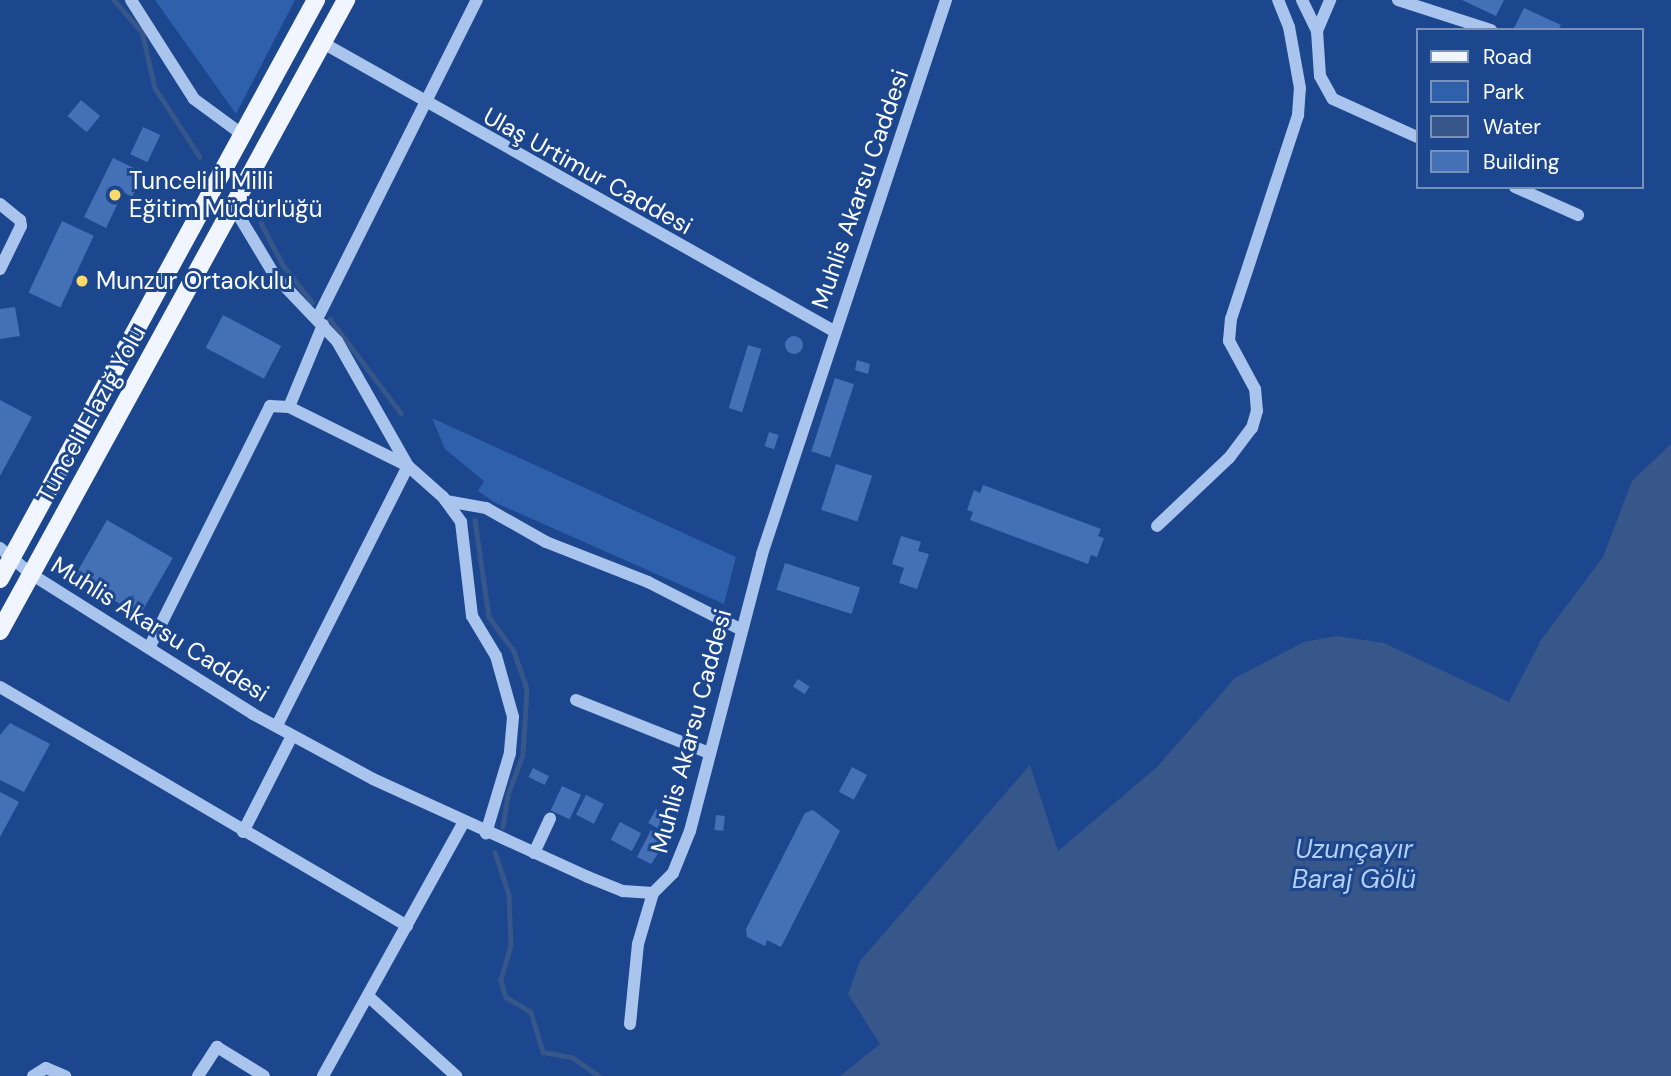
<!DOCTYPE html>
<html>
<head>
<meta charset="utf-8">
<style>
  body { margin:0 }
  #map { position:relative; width:1671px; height:1076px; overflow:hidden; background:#1c478e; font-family:"DM Sans",sans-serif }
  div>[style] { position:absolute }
  .green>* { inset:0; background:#2f60ac }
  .water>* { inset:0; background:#37568a }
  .stream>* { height:4.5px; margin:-2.25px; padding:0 2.25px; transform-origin:2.25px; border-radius:2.25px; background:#37568a }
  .building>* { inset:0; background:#4470b6; transform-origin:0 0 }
  .round { border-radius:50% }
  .minor>* { height:12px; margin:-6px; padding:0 6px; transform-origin:6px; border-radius:6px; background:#a9c4ed }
  .major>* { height:18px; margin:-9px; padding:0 9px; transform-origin:9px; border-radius:9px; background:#f0f5ff }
  .dots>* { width:19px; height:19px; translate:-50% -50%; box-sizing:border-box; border:4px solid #1c478e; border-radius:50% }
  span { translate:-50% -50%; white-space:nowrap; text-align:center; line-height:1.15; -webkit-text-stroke:6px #1c478e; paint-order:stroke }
  .street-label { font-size:24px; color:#fff }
  .poi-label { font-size:24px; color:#fff }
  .left { translate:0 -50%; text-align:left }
  .water-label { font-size:26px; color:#b5cff4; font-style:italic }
  .legend { position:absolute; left:1416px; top:28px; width:228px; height:161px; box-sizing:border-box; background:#1c478e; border:2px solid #7791bb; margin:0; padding:9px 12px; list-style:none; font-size:21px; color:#fff }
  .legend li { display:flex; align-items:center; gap:14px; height:35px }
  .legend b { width:35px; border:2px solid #7791bb }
</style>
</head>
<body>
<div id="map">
  <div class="green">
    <i style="clip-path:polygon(155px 0,295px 0,236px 114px)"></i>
    <i style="clip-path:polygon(432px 418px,736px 557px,724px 604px,494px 502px,478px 491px,484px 481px,445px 449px)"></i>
  </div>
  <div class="water">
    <i style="clip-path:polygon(1671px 444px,1671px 1076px,840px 1076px,880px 1044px,848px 994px,860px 961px,1030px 765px,1058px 851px,1157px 767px,1235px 678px,1304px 642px,1337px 636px,1384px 643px,1509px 702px,1541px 640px,1603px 557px,1632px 481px)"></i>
  </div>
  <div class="stream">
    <i style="left:114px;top:0;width:43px;rotate:48.8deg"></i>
    <i style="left:142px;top:32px;width:57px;rotate:76.9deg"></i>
    <i style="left:155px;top:88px;width:82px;rotate:56.9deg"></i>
    <i style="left:261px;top:223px;width:47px;rotate:62.4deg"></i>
    <i style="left:283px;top:265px;width:47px;rotate:51.9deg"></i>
    <i style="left:330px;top:319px;width:118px;rotate:52.9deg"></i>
    <i style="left:475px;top:520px;width:98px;rotate:81.8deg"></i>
    <i style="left:489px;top:617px;width:42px;rotate:53.7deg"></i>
    <i style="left:514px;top:651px;width:40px;rotate:71.1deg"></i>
    <i style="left:527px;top:689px;width:66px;rotate:93.5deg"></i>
    <i style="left:523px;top:755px;width:43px;rotate:110.6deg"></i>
    <i style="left:508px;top:795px;width:32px;rotate:99deg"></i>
    <i style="left:495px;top:852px;width:45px;rotate:72deg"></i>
    <i style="left:509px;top:895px;width:50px;rotate:87.7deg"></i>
    <i style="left:511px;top:945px;width:37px;rotate:106deg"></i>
    <i style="left:501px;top:981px;width:17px;rotate:73deg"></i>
    <i style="left:506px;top:997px;width:29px;rotate:31deg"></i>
    <i style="left:531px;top:1012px;width:42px;rotate:73.3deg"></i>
    <i style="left:543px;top:1052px;width:29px;rotate:10deg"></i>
    <i style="left:572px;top:1057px;width:33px;rotate:35deg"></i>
  </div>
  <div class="building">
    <i style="clip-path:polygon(1462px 0,1504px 0,1496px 16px)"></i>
    <i style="clip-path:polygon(1524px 8px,1561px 25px,1558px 30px,1514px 28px)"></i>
    <i style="left:81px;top:100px;width:25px;height:21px;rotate:40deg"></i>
    <i style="left:143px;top:127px;width:19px;height:30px;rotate:25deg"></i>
    <i style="clip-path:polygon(113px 158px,144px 173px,132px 197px,123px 192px,106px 228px,84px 217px)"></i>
    <i style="left:62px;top:221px;width:35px;height:79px;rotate:25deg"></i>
    <i style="clip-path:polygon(15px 307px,20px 336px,0 339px,0 309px)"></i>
    <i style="left:223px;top:315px;width:66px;height:37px;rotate:28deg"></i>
    <i class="round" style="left:785px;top:336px;width:18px;height:18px"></i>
    <i style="left:748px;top:345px;width:14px;height:66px;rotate:17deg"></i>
    <i style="clip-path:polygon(857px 360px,870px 364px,868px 374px,855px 370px)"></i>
    <i style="left:835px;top:378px;width:20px;height:77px;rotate:18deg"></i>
    <i style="clip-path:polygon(0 400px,32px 417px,0 476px)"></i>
    <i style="left:769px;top:432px;width:10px;height:15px;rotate:17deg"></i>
    <i style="left:836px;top:464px;width:38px;height:48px;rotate:18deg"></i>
    <i style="clip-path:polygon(983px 485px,1101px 529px,1098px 536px,1104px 538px,1097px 557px,1091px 555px,1088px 564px,970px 520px,973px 512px,967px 510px,974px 490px,980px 493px)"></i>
    <i style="left:107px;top:520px;width:76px;height:66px;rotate:30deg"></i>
    <i style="clip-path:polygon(901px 536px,921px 542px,918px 551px,929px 554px,917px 589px,899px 583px,904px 568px,892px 564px)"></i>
    <i style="left:785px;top:563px;width:79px;height:28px;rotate:18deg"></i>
    <i style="left:798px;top:679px;width:14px;height:9px;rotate:34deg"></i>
    <i style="clip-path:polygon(10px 723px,50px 744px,24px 792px,0 780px,0 735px)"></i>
    <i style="left:852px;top:767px;width:17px;height:28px;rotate:28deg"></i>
    <i style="left:533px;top:768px;width:18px;height:10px;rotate:27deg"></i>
    <i style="left:562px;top:786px;width:21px;height:27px;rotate:25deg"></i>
    <i style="clip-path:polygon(0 792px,19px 802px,0 837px)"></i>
    <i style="left:586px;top:795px;width:20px;height:22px;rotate:27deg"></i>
    <i style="left:656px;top:809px;width:13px;height:16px;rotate:29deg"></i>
    <i style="clip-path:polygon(813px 810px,840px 831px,781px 947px,767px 940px,765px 946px,747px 937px,746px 929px,805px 813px)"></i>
    <i style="left:716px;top:815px;width:9px;height:15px;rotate:6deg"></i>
    <i style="left:620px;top:822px;width:24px;height:20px;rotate:28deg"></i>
    <i style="clip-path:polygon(651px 830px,668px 838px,651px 864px,637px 857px)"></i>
  </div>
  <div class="minor">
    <i style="left:131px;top:0;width:117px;rotate:57.5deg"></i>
    <i style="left:194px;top:99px;width:61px;rotate:36.3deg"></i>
    <i style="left:1302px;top:0;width:34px;rotate:64deg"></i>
    <i style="left:1317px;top:31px;width:45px;rotate:86.2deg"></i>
    <i style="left:1320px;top:76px;width:26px;rotate:61deg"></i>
    <i style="left:1333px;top:99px;width:92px;rotate:24.3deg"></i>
    <i style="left:1398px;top:0;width:98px;rotate:17.9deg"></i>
    <i style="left:1317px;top:31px;width:34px;rotate:-67deg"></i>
    <i style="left:323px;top:43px;width:587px;rotate:29.41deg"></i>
    <i style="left:1515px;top:187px;width:69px;rotate:24deg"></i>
    <i style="left:0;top:204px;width:26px;rotate:39deg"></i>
    <i style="left:20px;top:220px;width:6px;rotate:81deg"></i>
    <i style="left:21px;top:226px;width:48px;rotate:116deg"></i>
    <i style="left:233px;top:206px;width:82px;rotate:59deg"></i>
    <i style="left:275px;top:276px;width:90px;rotate:46.4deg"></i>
    <i style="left:337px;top:341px;width:144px;rotate:60.4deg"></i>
    <i style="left:408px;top:466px;width:47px;rotate:41.5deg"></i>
    <i style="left:443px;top:497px;width:31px;rotate:54deg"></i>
    <i style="left:461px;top:522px;width:95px;rotate:83.3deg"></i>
    <i style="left:472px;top:616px;width:47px;rotate:59deg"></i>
    <i style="left:496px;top:656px;width:63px;rotate:74.4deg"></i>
    <i style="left:513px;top:717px;width:36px;rotate:95deg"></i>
    <i style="left:510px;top:753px;width:84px;rotate:106.7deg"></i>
    <i style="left:317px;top:319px;width:357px;rotate:-63.4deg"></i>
    <i style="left:289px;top:407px;width:89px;rotate:-67.5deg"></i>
    <i style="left:446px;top:501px;width:41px;rotate:9.9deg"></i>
    <i style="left:486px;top:508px;width:69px;rotate:29.5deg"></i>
    <i style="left:546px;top:542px;width:110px;rotate:21.4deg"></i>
    <i style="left:648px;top:582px;width:103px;rotate:27.1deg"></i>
    <i style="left:1157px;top:526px;width:99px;rotate:-43.4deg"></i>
    <i style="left:1229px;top:458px;width:38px;rotate:-53deg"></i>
    <i style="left:1252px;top:428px;width:18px;rotate:-74deg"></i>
    <i style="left:1257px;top:411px;width:22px;rotate:-95deg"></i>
    <i style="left:1255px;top:389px;width:55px;rotate:-118.4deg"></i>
    <i style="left:1229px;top:341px;width:22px;rotate:-85deg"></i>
    <i style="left:1231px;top:319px;width:215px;rotate:-71.8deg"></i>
    <i style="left:1298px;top:115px;width:27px;rotate:-86deg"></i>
    <i style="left:1300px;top:88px;width:62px;rotate:-100.2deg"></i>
    <i style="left:1289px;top:27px;width:29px;rotate:-112deg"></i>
    <i style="left:0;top:548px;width:40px;rotate:40deg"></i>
    <i style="left:31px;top:574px;width:262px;rotate:32.2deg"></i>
    <i style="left:253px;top:714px;width:136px;rotate:28.4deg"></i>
    <i style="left:373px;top:779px;width:236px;rotate:24.5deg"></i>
    <i style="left:588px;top:877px;width:38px;rotate:22deg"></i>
    <i style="left:623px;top:891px;width:30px;rotate:4deg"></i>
    <i style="left:653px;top:893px;width:28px;rotate:-45deg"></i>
    <i style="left:673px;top:873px;width:45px;rotate:-68deg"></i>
    <i style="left:690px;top:831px;width:286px;rotate:-75.4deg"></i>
    <i style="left:762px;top:554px;width:584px;rotate:-71.63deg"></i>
    <i style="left:149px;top:648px;width:271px;rotate:-63.4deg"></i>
    <i style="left:270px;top:406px;width:19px;rotate:3deg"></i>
    <i style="left:289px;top:407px;width:133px;rotate:26.4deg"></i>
    <i style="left:408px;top:466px;width:290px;rotate:116.8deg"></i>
    <i style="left:0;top:687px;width:472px;rotate:30.4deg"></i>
    <i style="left:576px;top:700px;width:143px;rotate:21.7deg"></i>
    <i style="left:243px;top:832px;width:108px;rotate:-63deg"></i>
    <i style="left:534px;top:853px;width:38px;rotate:-65deg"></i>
    <i style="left:369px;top:997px;width:118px;rotate:42.2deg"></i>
    <i style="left:630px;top:1024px;width:80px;rotate:-84.3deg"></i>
    <i style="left:638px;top:944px;width:53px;rotate:-73.6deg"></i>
    <i style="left:33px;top:1076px;width:15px;rotate:-32deg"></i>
    <i style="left:46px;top:1068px;width:21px;rotate:23deg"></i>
    <i style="left:198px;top:1076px;width:35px;rotate:-57deg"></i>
    <i style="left:217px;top:1047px;width:55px;rotate:31.7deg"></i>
    <i style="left:323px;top:1076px;width:289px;rotate:-61deg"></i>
  </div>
  <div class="major">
    <i style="left:0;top:579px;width:660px;rotate:-61.38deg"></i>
    <i style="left:0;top:631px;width:720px;rotate:-61.26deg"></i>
  </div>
  <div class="dots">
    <i style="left:115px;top:195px;background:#feda67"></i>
    <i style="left:82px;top:281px;background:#feda67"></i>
  </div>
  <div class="street-label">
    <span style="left:588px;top:171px;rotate:29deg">Ulaş Urtimur Caddesi</span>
    <span style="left:860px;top:189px;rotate:-71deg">Muhlis Akarsu Caddesi</span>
    <span style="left:91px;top:414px;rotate:-61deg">Tunceli Elazığ Yolu</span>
    <span style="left:160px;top:629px;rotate:32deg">Muhlis Akarsu Caddesi</span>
    <span style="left:691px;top:731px;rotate:-75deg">Muhlis Akarsu Caddesi</span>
  </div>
  <div class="poi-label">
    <span class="left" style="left:129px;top:195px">Tunceli İl Milli<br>Eğitim Müdürlüğü</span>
    <span class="left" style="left:96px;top:281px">Munzur Ortaokulu</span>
  </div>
  <div class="water-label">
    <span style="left:1354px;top:865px">Uzunçayır<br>Baraj Gölü</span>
  </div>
  <ul class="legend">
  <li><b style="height:9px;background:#f0f5ff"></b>Road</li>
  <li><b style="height:19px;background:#2f60ac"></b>Park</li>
  <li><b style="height:19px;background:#37568a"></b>Water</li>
  <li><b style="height:19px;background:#4470b6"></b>Building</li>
  </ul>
</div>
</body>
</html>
